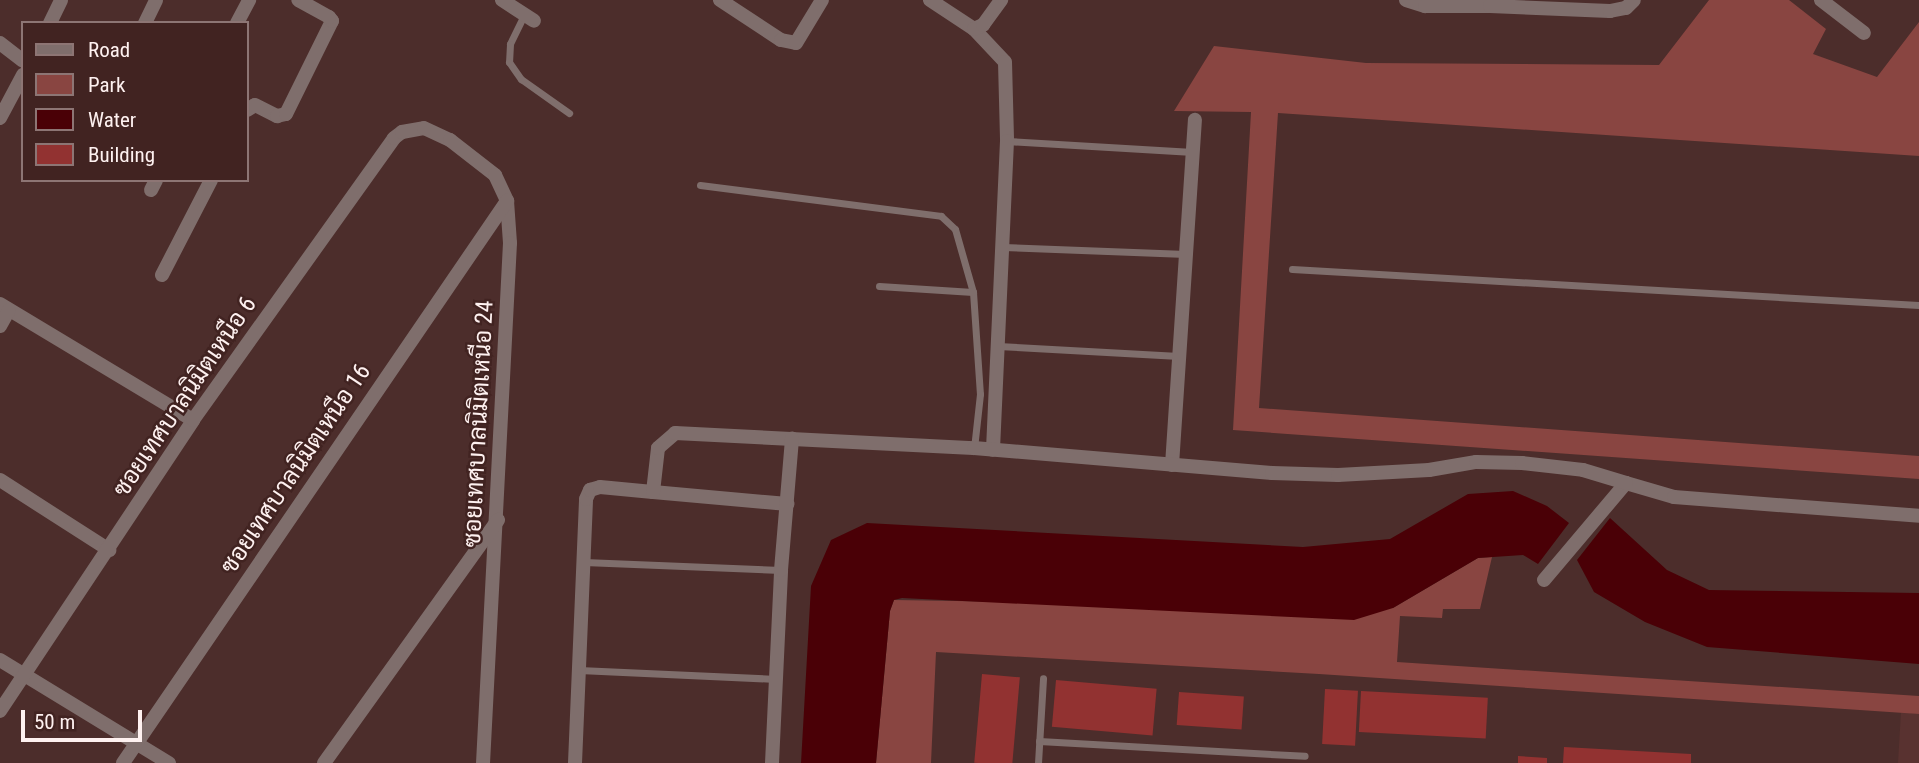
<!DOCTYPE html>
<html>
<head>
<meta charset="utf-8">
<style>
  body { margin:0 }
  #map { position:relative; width:1919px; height:763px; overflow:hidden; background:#4c2d2b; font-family:"Roboto Condensed",Sarabun,sans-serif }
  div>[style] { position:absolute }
  .built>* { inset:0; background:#593230 }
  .green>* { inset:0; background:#894541 }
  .water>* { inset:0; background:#4a0006 }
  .building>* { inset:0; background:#923231; transform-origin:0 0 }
  .service>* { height:7px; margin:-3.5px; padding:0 3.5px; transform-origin:3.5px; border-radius:3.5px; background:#7f6e6c }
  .minor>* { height:14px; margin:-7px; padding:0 7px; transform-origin:7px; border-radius:7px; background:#7f6e6c }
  span { translate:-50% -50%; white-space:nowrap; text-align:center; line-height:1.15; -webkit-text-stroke:5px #412321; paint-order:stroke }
  .street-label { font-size:24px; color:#fef1f0 }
  .legend { position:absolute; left:21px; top:21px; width:228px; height:161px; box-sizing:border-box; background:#412321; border:2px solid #8d7574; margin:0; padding:9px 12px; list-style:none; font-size:21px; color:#fef1f0 }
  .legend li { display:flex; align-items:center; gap:14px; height:35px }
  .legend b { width:35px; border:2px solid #8d7574 }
  .scale { position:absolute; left:21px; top:710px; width:121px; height:32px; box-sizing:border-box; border:4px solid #fef1f0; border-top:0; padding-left:9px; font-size:21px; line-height:24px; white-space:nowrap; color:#fef1f0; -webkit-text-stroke:5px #412321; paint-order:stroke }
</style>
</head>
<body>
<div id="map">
  <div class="built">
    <i style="clip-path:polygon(1901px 712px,1919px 714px,1919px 763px,1898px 763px)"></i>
  </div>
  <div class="green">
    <i style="clip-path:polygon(1709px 0,1789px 0,1826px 29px,1813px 54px,1877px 77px,1919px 22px,1919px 156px,1278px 113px,1259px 408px,1919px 456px,1919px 479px,1233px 430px,1251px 112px,1174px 111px,1214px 46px,1366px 63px,1659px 65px)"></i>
    <i style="clip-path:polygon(1492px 557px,1480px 609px,1443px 609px,1442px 618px,1400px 616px,1397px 662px,1919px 696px,1919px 714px,1319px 674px,936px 652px,931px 763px,876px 763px,890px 611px,894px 600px,1393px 608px,1478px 558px)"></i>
  </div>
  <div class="water">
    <i style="clip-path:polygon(1513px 491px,1547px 506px,1569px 523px,1538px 564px,1523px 555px,1478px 558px,1393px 608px,1354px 620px,902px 598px,894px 600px,890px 611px,876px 763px,801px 763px,811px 586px,831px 540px,867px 523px,1303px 547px,1390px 539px,1468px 494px)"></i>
    <i style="clip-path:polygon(1610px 518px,1667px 570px,1709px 590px,1919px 593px,1919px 664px,1707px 647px,1645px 622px,1594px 592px,1577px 560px)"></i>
  </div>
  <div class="building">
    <i style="left:982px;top:674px;width:38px;height:89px;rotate:5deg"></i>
    <i style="left:1056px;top:680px;width:101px;height:47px;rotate:5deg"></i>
    <i style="left:1325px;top:689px;width:33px;height:55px;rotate:3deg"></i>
    <i style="left:1361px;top:691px;width:127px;height:41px;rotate:3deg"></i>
    <i style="left:1179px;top:692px;width:65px;height:33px;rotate:4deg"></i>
    <i style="clip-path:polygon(1564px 747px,1691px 754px,1691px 763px,1563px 763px)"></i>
    <i style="clip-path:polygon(1518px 756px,1547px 758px,1547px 763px,1518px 763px)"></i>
  </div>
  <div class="service">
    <i style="left:524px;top:15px;width:32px;rotate:116deg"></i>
    <i style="left:510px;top:44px;width:18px;rotate:93deg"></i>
    <i style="left:509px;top:62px;width:21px;rotate:55deg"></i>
    <i style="left:521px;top:79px;width:59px;rotate:35.3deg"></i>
    <i style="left:1007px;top:141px;width:186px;rotate:3.4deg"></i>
    <i style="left:700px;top:185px;width:243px;rotate:7.3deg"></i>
    <i style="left:941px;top:216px;width:19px;rotate:43deg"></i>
    <i style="left:955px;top:229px;width:66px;rotate:74.1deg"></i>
    <i style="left:973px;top:292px;width:102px;rotate:86.1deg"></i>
    <i style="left:980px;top:394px;width:54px;rotate:96.3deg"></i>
    <i style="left:1003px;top:247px;width:183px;rotate:2.2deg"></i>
    <i style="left:1292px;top:269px;width:628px;rotate:3.29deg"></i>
    <i style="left:879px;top:286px;width:94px;rotate:3.7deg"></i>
    <i style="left:998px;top:346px;width:181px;rotate:3.2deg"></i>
    <i style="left:584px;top:562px;width:197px;rotate:2.3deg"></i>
    <i style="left:579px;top:670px;width:197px;rotate:2.6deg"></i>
    <i style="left:1039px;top:741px;width:266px;rotate:3.2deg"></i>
    <i style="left:1038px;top:763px;width:85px;rotate:-86.6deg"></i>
  </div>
  <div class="minor">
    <i style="left:502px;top:0;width:38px;rotate:33deg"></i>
    <i style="left:720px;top:0;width:73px;rotate:33.3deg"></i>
    <i style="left:781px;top:40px;width:15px;rotate:11deg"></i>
    <i style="left:796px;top:43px;width:50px;rotate:-58.8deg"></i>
    <i style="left:930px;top:0;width:53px;rotate:33.4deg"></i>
    <i style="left:974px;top:29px;width:45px;rotate:46.8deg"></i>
    <i style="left:1005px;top:62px;width:79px;rotate:88.5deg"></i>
    <i style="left:1007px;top:141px;width:309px;rotate:92.6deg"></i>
    <i style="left:1406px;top:0;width:20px;rotate:18deg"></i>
    <i style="left:1425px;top:6px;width:65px"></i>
    <i style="left:1490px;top:6px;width:120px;rotate:2.4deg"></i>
    <i style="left:1610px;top:11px;width:16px;rotate:-11deg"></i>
    <i style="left:1626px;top:8px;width:11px;rotate:-45deg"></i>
    <i style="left:1821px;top:0;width:54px;rotate:37.5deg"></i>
    <i style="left:50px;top:23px;width:25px;rotate:-64deg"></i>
    <i style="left:145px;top:23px;width:25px;rotate:-64deg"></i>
    <i style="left:237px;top:23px;width:26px;rotate:-62deg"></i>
    <i style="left:974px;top:29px;width:10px;rotate:-24deg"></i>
    <i style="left:983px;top:25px;width:31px;rotate:-54deg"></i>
    <i style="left:0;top:43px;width:29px;rotate:38deg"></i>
    <i style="left:247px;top:110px;width:9px;rotate:-32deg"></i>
    <i style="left:255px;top:105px;width:25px;rotate:27deg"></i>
    <i style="left:277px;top:116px;width:9px;rotate:-13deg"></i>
    <i style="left:286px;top:114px;width:104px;rotate:-63.7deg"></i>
    <i style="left:332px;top:21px;width:5px;rotate:-127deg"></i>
    <i style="left:329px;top:17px;width:35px;rotate:-151deg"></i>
    <i style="left:0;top:118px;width:49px;rotate:-61.9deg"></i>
    <i style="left:151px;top:190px;width:11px;rotate:-63deg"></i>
    <i style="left:162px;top:275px;width:107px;rotate:-62.7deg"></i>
    <i style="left:0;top:304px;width:225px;rotate:31deg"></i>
    <i style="left:0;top:326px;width:18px;rotate:-61deg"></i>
    <i style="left:1172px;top:465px;width:346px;rotate:-86.2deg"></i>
    <i style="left:0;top:480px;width:130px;rotate:32.7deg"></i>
    <i style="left:653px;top:492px;width:135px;rotate:5.1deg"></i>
    <i style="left:1544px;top:580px;width:127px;rotate:-49.8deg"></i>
    <i style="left:1626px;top:483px;width:50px;rotate:16.3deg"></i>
    <i style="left:1674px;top:497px;width:246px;rotate:4.4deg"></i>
    <i style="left:0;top:660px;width:198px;rotate:31.4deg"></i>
    <i style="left:0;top:711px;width:349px;rotate:-56.4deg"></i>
    <i style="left:193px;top:420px;width:346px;rotate:-54.5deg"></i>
    <i style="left:394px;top:138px;width:10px;rotate:-37deg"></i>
    <i style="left:402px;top:132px;width:22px;rotate:-10deg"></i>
    <i style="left:424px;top:128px;width:29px;rotate:25deg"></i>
    <i style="left:450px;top:140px;width:57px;rotate:37.9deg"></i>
    <i style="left:495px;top:175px;width:29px;rotate:65deg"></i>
    <i style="left:507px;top:201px;width:42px;rotate:85.9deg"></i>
    <i style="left:510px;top:243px;width:521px;rotate:92.97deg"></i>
    <i style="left:123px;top:763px;width:681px;rotate:-55.66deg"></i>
    <i style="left:324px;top:763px;width:299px;rotate:-54.4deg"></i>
    <i style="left:575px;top:763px;width:264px;rotate:-87.6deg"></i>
    <i style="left:586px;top:499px;width:10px;rotate:-66deg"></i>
    <i style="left:590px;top:490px;width:10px;rotate:-17deg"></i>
    <i style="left:600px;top:487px;width:53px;rotate:5.4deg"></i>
    <i style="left:653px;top:492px;width:44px;rotate:-83.5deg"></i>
    <i style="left:658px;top:448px;width:23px;rotate:-41deg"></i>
    <i style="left:675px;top:433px;width:299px;rotate:2.9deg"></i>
    <i style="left:974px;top:448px;width:299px;rotate:4.8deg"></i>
    <i style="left:1272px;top:473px;width:66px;rotate:1.7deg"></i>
    <i style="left:1338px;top:475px;width:91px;rotate:-3.1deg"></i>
    <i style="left:1429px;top:470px;width:48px;rotate:-9.7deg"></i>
    <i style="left:1476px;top:462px;width:46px;rotate:1.2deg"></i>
    <i style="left:1522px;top:463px;width:61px;rotate:6.5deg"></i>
    <i style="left:1583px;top:470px;width:45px;rotate:16.8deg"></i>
    <i style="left:772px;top:763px;width:193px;rotate:-87.3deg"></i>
    <i style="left:781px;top:570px;width:132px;rotate:-85.2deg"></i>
  </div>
  <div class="street-label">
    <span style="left:185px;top:397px;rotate:-56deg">ซอยเทศบาลนิมิตเหนือ 6</span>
    <span style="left:479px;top:424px;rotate:-87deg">ซอยเทศบาลนิมิตเหนือ 24</span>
    <span style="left:296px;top:469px;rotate:-56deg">ซอยเทศบาลนิมิตเหนือ 16</span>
  </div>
  <ul class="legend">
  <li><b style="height:9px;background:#7f6e6c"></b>Road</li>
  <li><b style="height:19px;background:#894541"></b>Park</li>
  <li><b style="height:19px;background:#4a0006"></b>Water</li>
  <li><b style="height:19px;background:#923231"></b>Building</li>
  </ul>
  <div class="scale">50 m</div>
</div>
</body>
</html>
